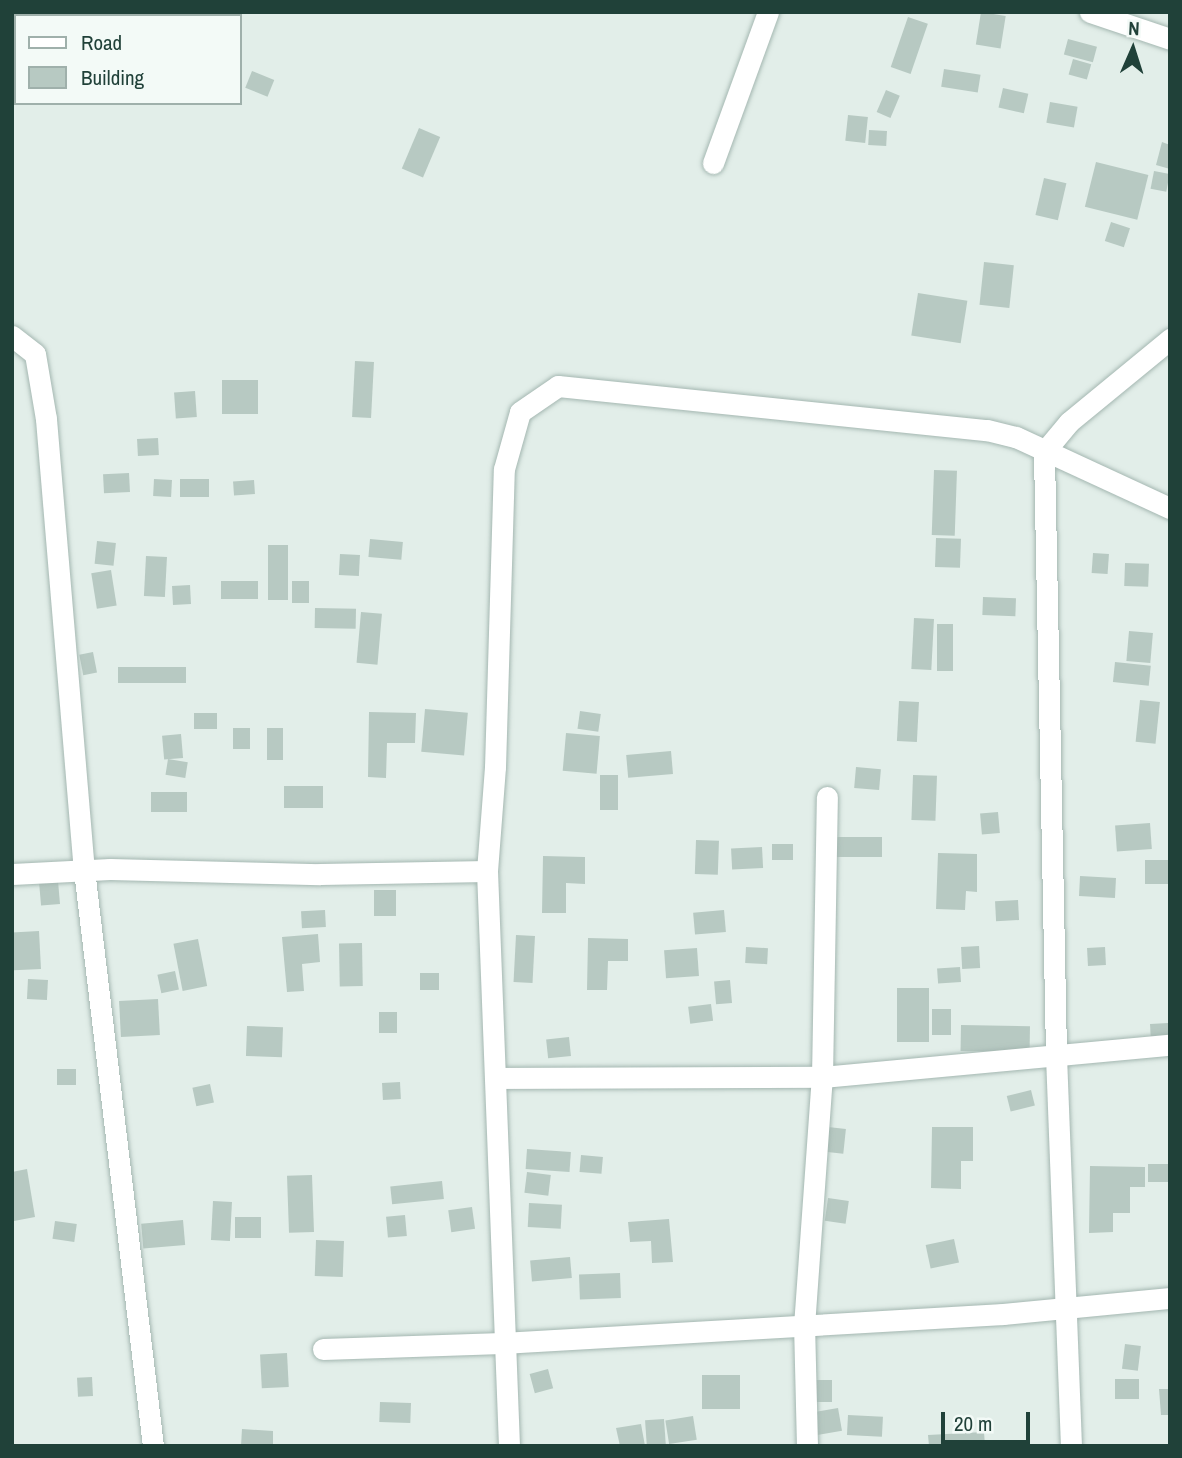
<!DOCTYPE html>
<html>
<head>
<meta charset="utf-8">
<style>
  body { margin:0 }
  #map { position:relative; width:1182px; height:1458px; overflow:hidden; background:#e2eee9; font-family:"Archivo Narrow",sans-serif }
  div>[style] { position:absolute }
  .building>* { inset:0; background:#b7c9c2; transform-origin:0 0 }
  .roads { filter:drop-shadow(0 0 2px #a4b7b1) drop-shadow(0 0 2px #a4b7b1) }
  .minor>* { height:21px; margin:-10.5px; padding:0 10.5px; transform-origin:10.5px; border-radius:10.5px; background:#fff }
  span { translate:-50% -50%; white-space:nowrap; text-align:center; line-height:1.15; -webkit-text-stroke:5px #f3faf7; paint-order:stroke }
  .frame { position:absolute; inset:0; border:14px solid #204139; pointer-events:none }
  .legend { position:absolute; left:14px; top:14px; width:228px; height:91px; box-sizing:border-box; background:#f3faf7; border:2px solid #9fb0ab; margin:0; padding:9px 12px; list-style:none; font-size:21px; color:#204139 }
  .legend li { display:flex; align-items:center; gap:14px; height:35px }
  .legend b { width:35px; border:2px solid #9fb0ab }
  .north { position:absolute; left:1098px; top:14px; width:70px; height:70px; -webkit-text-stroke:5px #f3faf7; paint-order:stroke; rotate:3deg; font-size:19px; font-weight:700; line-height:28px; text-align:center; color:#204139 }
  .north::after { content:''; display:block; margin:auto; width:24px; height:32px; background:#204139; clip-path:polygon(50% 0,100% 100%,50% 72%,0 100%) }
  .scale { position:absolute; left:941px; top:1412px; width:89px; height:32px; box-sizing:border-box; border:4px solid #204139; border-top:0; padding-left:9px; font-size:21px; line-height:24px; white-space:nowrap; color:#204139; -webkit-text-stroke:5px #f3faf7; paint-order:stroke }
</style>
</head>
<body>
<div id="map">
  <div class="building">
    <i style="left:981px;top:12px;width:25px;height:33px;rotate:9deg"></i>
    <i style="left:908px;top:17px;width:21px;height:53px;rotate:19deg"></i>
    <i style="left:1068px;top:39px;width:30px;height:16px;rotate:15deg"></i>
    <i style="left:1073px;top:59px;width:19px;height:16px;rotate:16deg"></i>
    <i style="left:944px;top:69px;width:37px;height:18px;rotate:9deg"></i>
    <i style="left:252px;top:71px;width:24px;height:18px;rotate:22deg"></i>
    <i style="left:1003px;top:88px;width:26px;height:20px;rotate:13deg"></i>
    <i style="left:886px;top:90px;width:15px;height:24px;rotate:23deg"></i>
    <i style="left:1050px;top:102px;width:28px;height:21px;rotate:10deg"></i>
    <i style="left:848px;top:115px;width:20px;height:26px;rotate:6deg"></i>
    <i style="left:419px;top:128px;width:23px;height:44px;rotate:23deg"></i>
    <i style="left:869px;top:130px;width:18px;height:15px;rotate:3deg"></i>
    <i style="clip-path:polygon(1162px 142px,1170px 145px,1170px 169px,1156px 165px)"></i>
    <i style="left:1096px;top:162px;width:54px;height:46px;rotate:14deg"></i>
    <i style="left:1154px;top:171px;width:16px;height:18px;rotate:11deg"></i>
    <i style="left:1044px;top:178px;width:23px;height:38px;rotate:13deg"></i>
    <i style="left:1111px;top:222px;width:20px;height:20px;rotate:18deg"></i>
    <i style="left:984px;top:262px;width:30px;height:43px;rotate:6deg"></i>
    <i style="left:918px;top:293px;width:50px;height:43px;rotate:9deg"></i>
    <i style="left:355px;top:361px;width:19px;height:56px;rotate:3deg"></i>
    <i style="left:222px;top:380px;width:36px;height:34px"></i>
    <i style="left:195px;top:391px;width:26px;height:21px;rotate:86deg"></i>
    <i style="left:158px;top:438px;width:17px;height:21px;rotate:87deg"></i>
    <i style="left:934px;top:470px;width:23px;height:65px;rotate:2deg"></i>
    <i style="left:129px;top:473px;width:19px;height:26px;rotate:87deg"></i>
    <i style="left:154px;top:479px;width:18px;height:17px;rotate:3deg"></i>
    <i style="left:180px;top:479px;width:29px;height:18px"></i>
    <i style="left:254px;top:480px;width:14px;height:21px;rotate:86deg"></i>
    <i style="left:936px;top:538px;width:25px;height:29px;rotate:2deg"></i>
    <i style="left:370px;top:539px;width:33px;height:18px;rotate:5deg"></i>
    <i style="left:97px;top:541px;width:19px;height:23px;rotate:6deg"></i>
    <i style="left:268px;top:545px;width:20px;height:55px"></i>
    <i style="left:1093px;top:553px;width:16px;height:20px;rotate:4deg"></i>
    <i style="left:340px;top:554px;width:20px;height:21px;rotate:3deg"></i>
    <i style="left:146px;top:556px;width:21px;height:40px;rotate:3deg"></i>
    <i style="left:1125px;top:563px;width:24px;height:23px;rotate:2deg"></i>
    <i style="left:111px;top:570px;width:36px;height:20px;rotate:81deg"></i>
    <i style="left:258px;top:581px;width:18px;height:37px;rotate:90deg"></i>
    <i style="left:292px;top:581px;width:17px;height:22px"></i>
    <i style="left:190px;top:585px;width:19px;height:18px;rotate:87deg"></i>
    <i style="left:983px;top:597px;width:33px;height:18px;rotate:2deg"></i>
    <i style="left:315px;top:608px;width:41px;height:20px;rotate:1deg"></i>
    <i style="left:361px;top:612px;width:21px;height:51px;rotate:5deg"></i>
    <i style="left:914px;top:618px;width:20px;height:51px;rotate:3deg"></i>
    <i style="left:937px;top:624px;width:16px;height:47px"></i>
    <i style="left:1129px;top:631px;width:24px;height:30px;rotate:5deg"></i>
    <i style="left:93px;top:652px;width:21px;height:14px;rotate:79deg"></i>
    <i style="left:1115px;top:662px;width:36px;height:20px;rotate:6deg"></i>
    <i style="left:118px;top:667px;width:68px;height:16px"></i>
    <i style="left:1140px;top:700px;width:20px;height:42px;rotate:6deg"></i>
    <i style="left:899px;top:701px;width:20px;height:40px;rotate:3deg"></i>
    <i style="left:425px;top:709px;width:43px;height:43px;rotate:5deg"></i>
    <i style="left:580px;top:711px;width:21px;height:18px;rotate:8deg"></i>
    <i style="clip-path:polygon(369px 712px,416px 713px,415px 743px,387px 743px,386px 778px,368px 777px)"></i>
    <i style="left:194px;top:713px;width:23px;height:16px"></i>
    <i style="left:233px;top:728px;width:17px;height:21px"></i>
    <i style="left:267px;top:728px;width:16px;height:32px"></i>
    <i style="left:566px;top:733px;width:34px;height:38px;rotate:5deg"></i>
    <i style="left:181px;top:734px;width:24px;height:19px;rotate:85deg"></i>
    <i style="left:671px;top:751px;width:23px;height:45px;rotate:85deg"></i>
    <i style="left:168px;top:759px;width:20px;height:16px;rotate:9deg"></i>
    <i style="left:856px;top:767px;width:25px;height:21px;rotate:5deg"></i>
    <i style="left:600px;top:775px;width:18px;height:35px"></i>
    <i style="left:913px;top:775px;width:24px;height:45px;rotate:2deg"></i>
    <i style="left:284px;top:786px;width:39px;height:22px"></i>
    <i style="left:187px;top:792px;width:20px;height:36px;rotate:90deg"></i>
    <i style="left:998px;top:812px;width:21px;height:18px;rotate:85deg"></i>
    <i style="left:1150px;top:823px;width:26px;height:35px;rotate:86deg"></i>
    <i style="left:836px;top:837px;width:46px;height:20px"></i>
    <i style="left:696px;top:840px;width:23px;height:34px;rotate:2deg"></i>
    <i style="left:793px;top:844px;width:16px;height:21px;rotate:90deg"></i>
    <i style="left:762px;top:847px;width:21px;height:31px;rotate:87deg"></i>
    <i style="clip-path:polygon(938px 853px,977px 854px,977px 892px,966px 891px,965px 910px,936px 909px)"></i>
    <i style="clip-path:polygon(543px 856px,585px 857px,585px 884px,566px 883px,566px 913px,542px 913px)"></i>
    <i style="left:1170px;top:860px;width:24px;height:25px;rotate:90deg"></i>
    <i style="left:1116px;top:878px;width:20px;height:36px;rotate:93deg"></i>
    <i style="left:58px;top:881px;width:23px;height:19px;rotate:85deg"></i>
    <i style="left:374px;top:890px;width:22px;height:26px"></i>
    <i style="left:1018px;top:900px;width:20px;height:23px;rotate:87deg"></i>
    <i style="left:325px;top:910px;width:17px;height:24px;rotate:87deg"></i>
    <i style="left:724px;top:910px;width:22px;height:31px;rotate:85deg"></i>
    <i style="left:39px;top:931px;width:38px;height:27px;rotate:87deg"></i>
    <i style="clip-path:polygon(318px 934px,320px 962px,302px 964px,304px 991px,287px 992px,282px 937px)"></i>
    <i style="left:516px;top:935px;width:19px;height:47px;rotate:3deg"></i>
    <i style="clip-path:polygon(588px 938px,628px 939px,628px 961px,608px 961px,607px 990px,587px 990px)"></i>
    <i style="left:198px;top:939px;width:48px;height:25px;rotate:79deg"></i>
    <i style="left:362px;top:943px;width:43px;height:23px;rotate:89deg"></i>
    <i style="left:979px;top:946px;width:22px;height:18px;rotate:87deg"></i>
    <i style="left:746px;top:947px;width:22px;height:16px;rotate:3deg"></i>
    <i style="left:1105px;top:947px;width:18px;height:18px;rotate:87deg"></i>
    <i style="left:697px;top:948px;width:28px;height:33px;rotate:86deg"></i>
    <i style="left:960px;top:967px;width:15px;height:23px;rotate:86deg"></i>
    <i style="left:175px;top:971px;width:19px;height:18px;rotate:78deg"></i>
    <i style="left:439px;top:973px;width:17px;height:19px;rotate:90deg"></i>
    <i style="left:28px;top:979px;width:20px;height:20px;rotate:3deg"></i>
    <i style="left:730px;top:980px;width:23px;height:16px;rotate:85deg"></i>
    <i style="left:897px;top:988px;width:32px;height:54px"></i>
    <i style="left:158px;top:999px;width:36px;height:39px;rotate:87deg"></i>
    <i style="left:711px;top:1004px;width:17px;height:23px;rotate:83deg"></i>
    <i style="left:951px;top:1009px;width:26px;height:19px;rotate:90deg"></i>
    <i style="left:379px;top:1012px;width:18px;height:21px"></i>
    <i style="left:1168px;top:1023px;width:18px;height:18px;rotate:87deg"></i>
    <i style="left:961px;top:1025px;width:69px;height:26px;rotate:1deg"></i>
    <i style="left:247px;top:1026px;width:36px;height:30px;rotate:2deg"></i>
    <i style="left:569px;top:1037px;width:19px;height:23px;rotate:84deg"></i>
    <i style="left:76px;top:1069px;width:16px;height:19px;rotate:90deg"></i>
    <i style="left:400px;top:1082px;width:17px;height:18px;rotate:87deg"></i>
    <i style="left:210px;top:1084px;width:19px;height:18px;rotate:78deg"></i>
    <i style="left:1031px;top:1090px;width:16px;height:25px;rotate:76deg"></i>
    <i style="left:828px;top:1127px;width:18px;height:25px;rotate:6deg"></i>
    <i style="clip-path:polygon(932px 1127px,973px 1127px,973px 1161px,961px 1161px,961px 1189px,931px 1188px)"></i>
    <i style="left:527px;top:1149px;width:44px;height:20px;rotate:4deg"></i>
    <i style="left:581px;top:1155px;width:22px;height:17px;rotate:5deg"></i>
    <i style="left:1170px;top:1164px;width:18px;height:22px;rotate:90deg"></i>
    <i style="clip-path:polygon(1090px 1166px,1145px 1167px,1145px 1187px,1130px 1187px,1130px 1213px,1113px 1213px,1113px 1232px,1089px 1233px)"></i>
    <i style="clip-path:polygon(27px 1169px,35px 1217px,14px 1221px,12px 1172px)"></i>
    <i style="left:527px;top:1172px;width:24px;height:21px;rotate:7deg"></i>
    <i style="left:312px;top:1175px;width:57px;height:25px;rotate:88deg"></i>
    <i style="left:442px;top:1181px;width:18px;height:52px;rotate:84deg"></i>
    <i style="left:828px;top:1198px;width:21px;height:23px;rotate:8deg"></i>
    <i style="left:213px;top:1201px;width:19px;height:39px;rotate:3deg"></i>
    <i style="left:529px;top:1203px;width:33px;height:24px;rotate:3deg"></i>
    <i style="left:472px;top:1207px;width:22px;height:24px;rotate:82deg"></i>
    <i style="left:405px;top:1215px;width:21px;height:19px;rotate:85deg"></i>
    <i style="left:235px;top:1217px;width:26px;height:21px"></i>
    <i style="clip-path:polygon(669px 1219px,673px 1262px,652px 1263px,651px 1241px,630px 1242px,628px 1222px)"></i>
    <i style="left:183px;top:1220px;width:25px;height:42px;rotate:85deg"></i>
    <i style="left:55px;top:1221px;width:22px;height:18px;rotate:8deg"></i>
    <i style="left:954px;top:1239px;width:24px;height:29px;rotate:78deg"></i>
    <i style="left:316px;top:1240px;width:28px;height:36px;rotate:2deg"></i>
    <i style="left:570px;top:1257px;width:21px;height:40px;rotate:85deg"></i>
    <i style="left:620px;top:1273px;width:25px;height:41px;rotate:88deg"></i>
    <i style="left:1125px;top:1344px;width:16px;height:25px;rotate:7deg"></i>
    <i style="left:287px;top:1353px;width:34px;height:27px;rotate:87deg"></i>
    <i style="left:548px;top:1369px;width:20px;height:19px;rotate:75deg"></i>
    <i style="left:740px;top:1375px;width:34px;height:38px;rotate:90deg"></i>
    <i style="left:92px;top:1377px;width:19px;height:15px;rotate:87deg"></i>
    <i style="left:1115px;top:1379px;width:24px;height:20px"></i>
    <i style="left:814px;top:1380px;width:18px;height:22px"></i>
    <i style="clip-path:polygon(1159px 1389px,1170px 1389px,1170px 1415px,1161px 1415px)"></i>
    <i style="left:380px;top:1402px;width:31px;height:20px;rotate:2deg"></i>
    <i style="left:838px;top:1408px;width:23px;height:25px;rotate:80deg"></i>
    <i style="left:848px;top:1415px;width:35px;height:20px;rotate:3deg"></i>
    <i style="left:693px;top:1416px;width:24px;height:28px;rotate:81deg"></i>
    <i style="left:664px;top:1419px;width:27px;height:19px;rotate:86deg"></i>
    <i style="clip-path:polygon(641px 1424px,645px 1446px,620px 1446px,616px 1428px)"></i>
    <i style="clip-path:polygon(242px 1429px,273px 1431px,273px 1446px,241px 1446px)"></i>
    <i style="clip-path:polygon(984px 1432px,985px 1446px,929px 1446px,928px 1435px)"></i>
  </div>
  <div class="roads">
    <div class="minor">
      <i style="left:1090px;top:12px;width:84px;rotate:18.6deg"></i>
      <i style="left:713px;top:163px;width:161px;rotate:-70deg"></i>
      <i style="left:12px;top:336px;width:29px;rotate:38deg"></i>
      <i style="left:35px;top:354px;width:66px;rotate:80.4deg"></i>
      <i style="left:46px;top:419px;width:453px;rotate:85.2deg"></i>
      <i style="left:84px;top:870px;width:580px;rotate:83.17deg"></i>
      <i style="left:12px;top:874px;width:98px;rotate:-2.9deg"></i>
      <i style="left:110px;top:869px;width:210px;rotate:1.4deg"></i>
      <i style="left:320px;top:874px;width:167px;rotate:-1deg"></i>
      <i style="left:496px;top:1078px;width:326px;rotate:-0.2deg"></i>
      <i style="left:822px;top:1077px;width:349px;rotate:-5.3deg"></i>
      <i style="left:323px;top:1349px;width:179px;rotate:-1.9deg"></i>
      <i style="left:502px;top:1343px;width:502px;rotate:-3.31deg"></i>
      <i style="left:1003px;top:1314px;width:168px;rotate:-5.5deg"></i>
      <i style="left:509px;top:1446px;width:575px;rotate:-92.19deg"></i>
      <i style="left:487px;top:871px;width:104px;rotate:-85.6deg"></i>
      <i style="left:495px;top:767px;width:298px;rotate:-88.3deg"></i>
      <i style="left:504px;top:469px;width:59px;rotate:-74.3deg"></i>
      <i style="left:520px;top:412px;width:46px;rotate:-34.4deg"></i>
      <i style="left:558px;top:386px;width:431px;rotate:5.9deg"></i>
      <i style="left:987px;top:430px;width:30px;rotate:14deg"></i>
      <i style="left:1016px;top:437px;width:170px;rotate:24.8deg"></i>
      <i style="left:807px;top:1446px;width:120px;rotate:-91.4deg"></i>
      <i style="left:804px;top:1326px;width:250px;rotate:-85.9deg"></i>
      <i style="left:822px;top:1077px;width:280px;rotate:-89deg"></i>
      <i style="left:1071px;top:1446px;width:394px;rotate:-92.2deg"></i>
      <i style="left:1056px;top:1052px;width:600px;rotate:-91.15deg"></i>
      <i style="left:1044px;top:452px;width:39px;rotate:-50deg"></i>
      <i style="left:1069px;top:422px;width:131px;rotate:-39.4deg"></i>
    </div>
  </div>
  <div class="frame"></div>
  <ul class="legend">
  <li><b style="height:9px;background:#fff"></b>Road</li>
  <li><b style="height:19px;background:#b7c9c2"></b>Building</li>
  </ul>
  <div class="north">N</div>
  <div class="scale">20 m</div>
</div>
</body>
</html>
